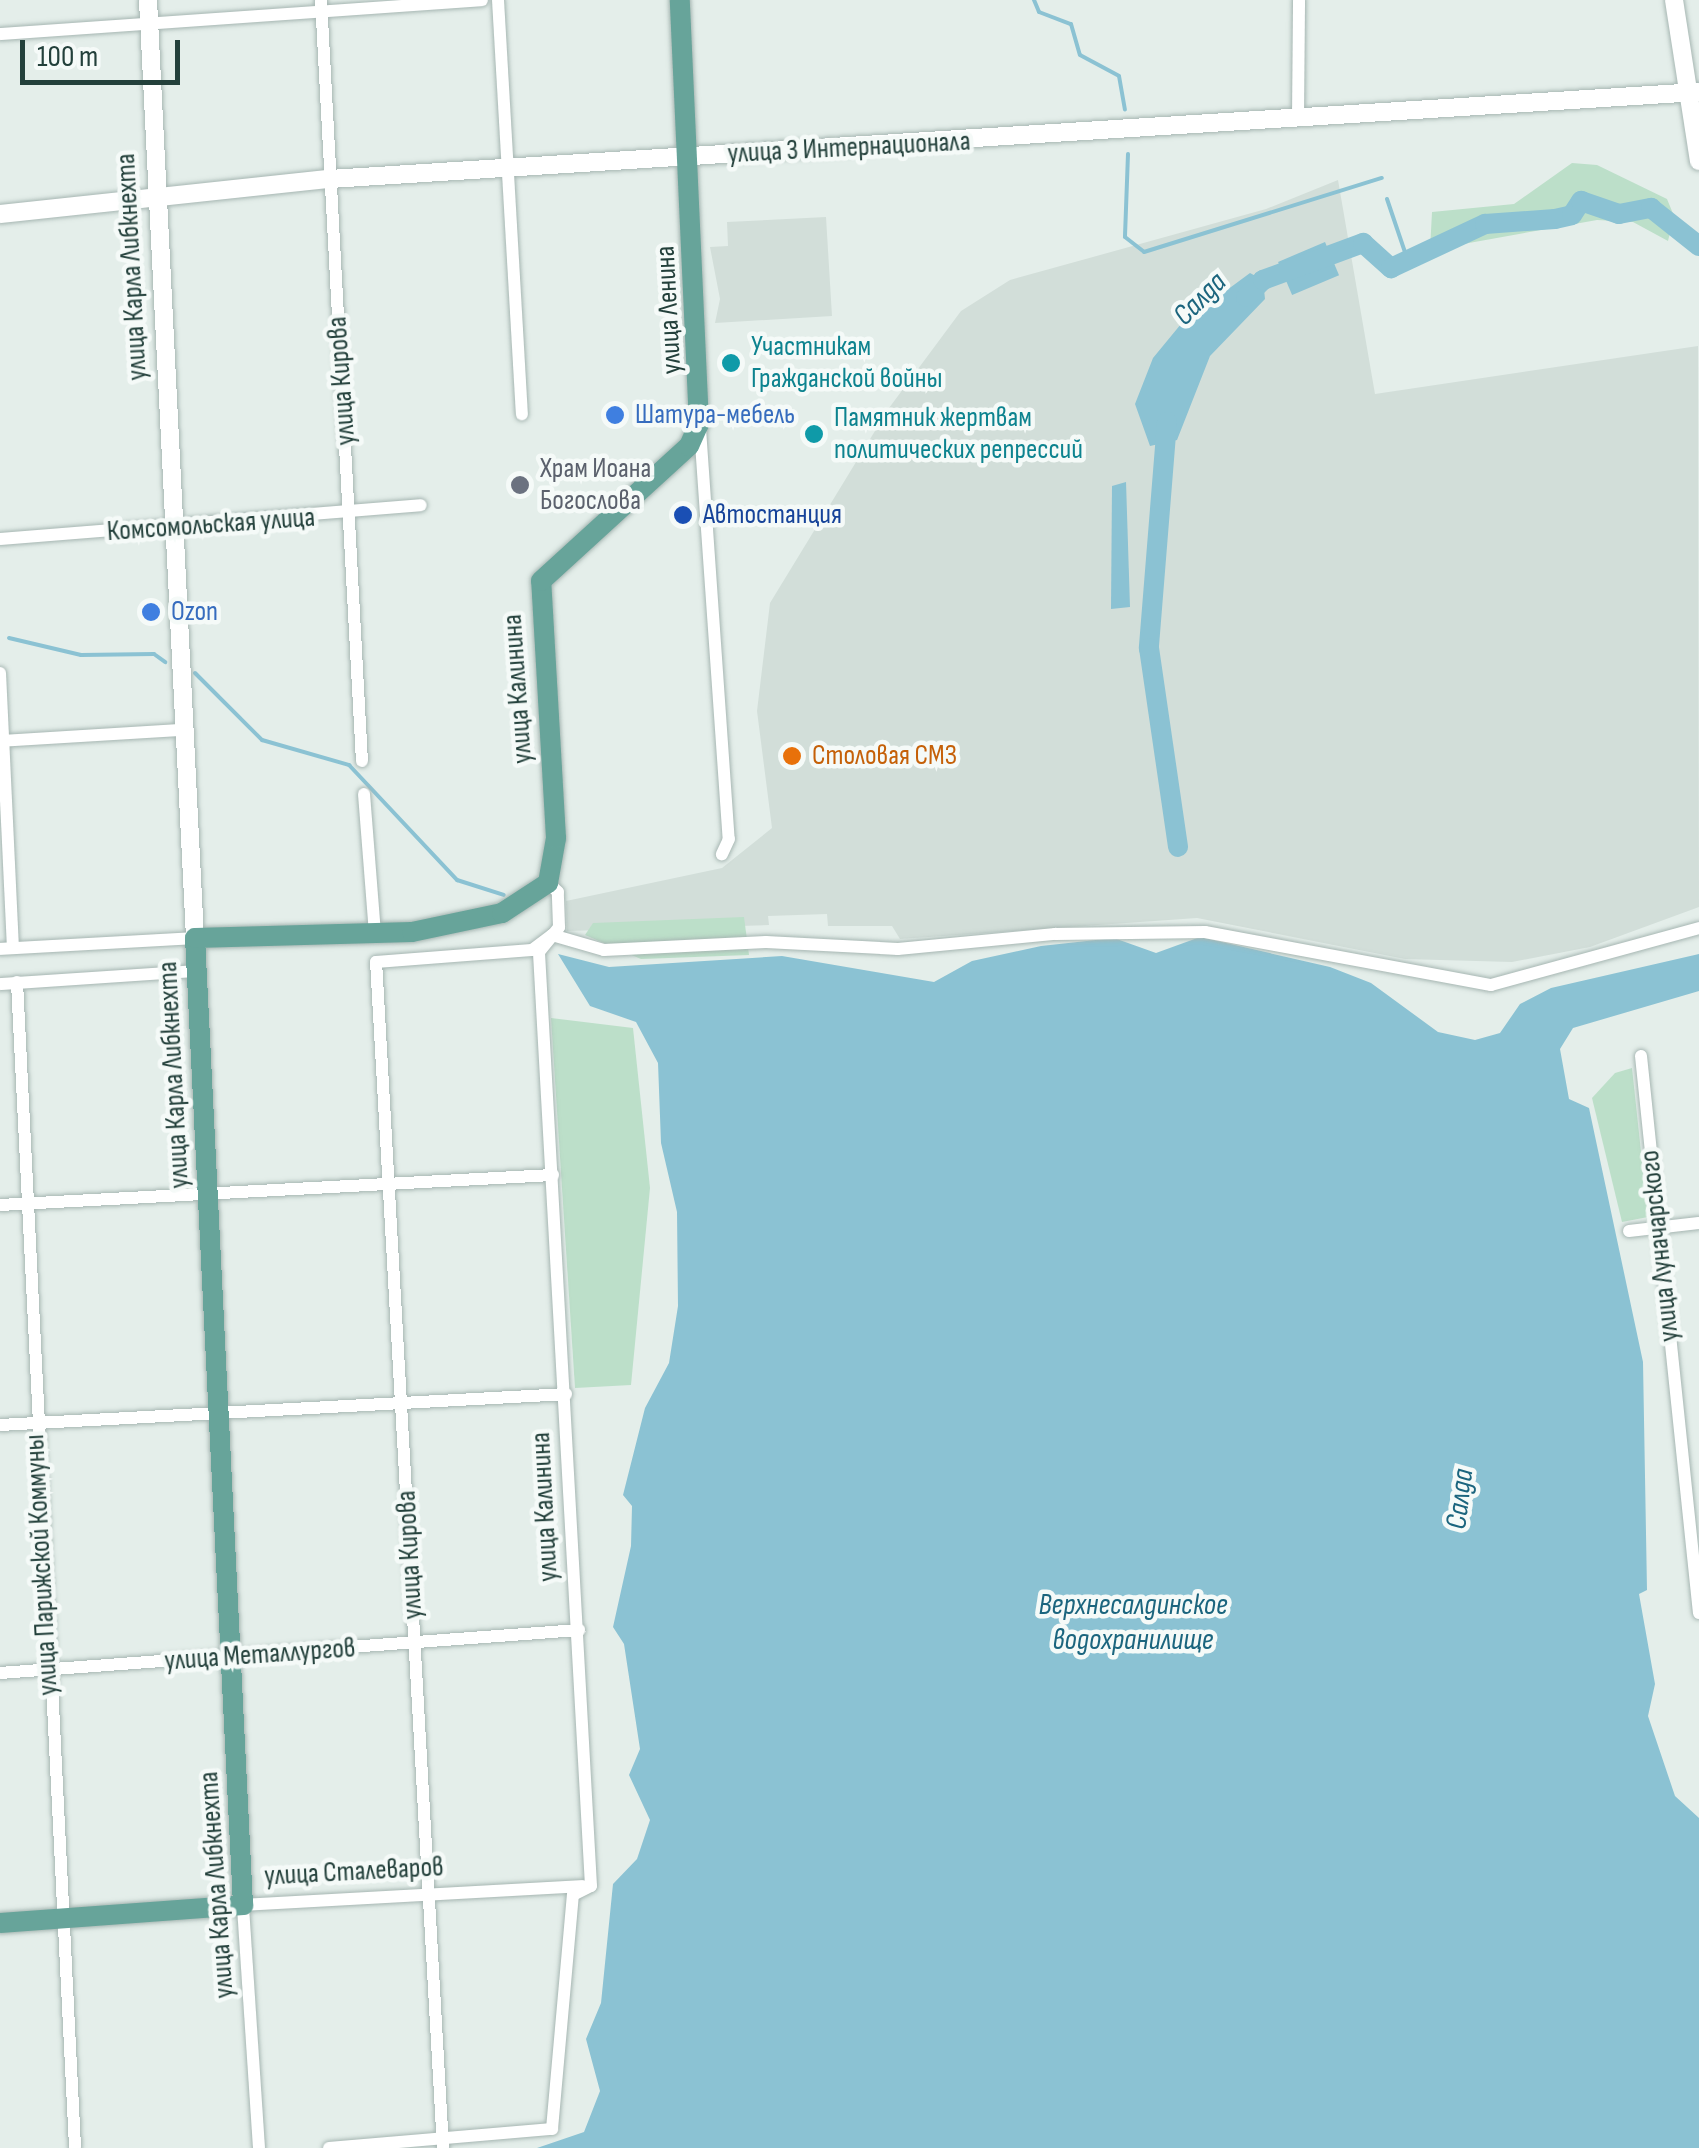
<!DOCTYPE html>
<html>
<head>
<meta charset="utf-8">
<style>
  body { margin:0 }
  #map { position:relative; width:1699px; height:2148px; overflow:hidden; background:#e4eeea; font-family:"Sofia Sans Condensed",sans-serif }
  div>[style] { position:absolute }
  .built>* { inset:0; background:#d2ded9 }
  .green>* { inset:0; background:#bcdfc9 }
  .water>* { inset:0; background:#8bc2d3; transform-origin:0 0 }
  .stream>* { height:4px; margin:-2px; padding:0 2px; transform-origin:2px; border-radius:2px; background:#8bc2d3 }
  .river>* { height:20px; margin:-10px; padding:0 10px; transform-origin:10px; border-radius:10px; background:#8bc2d3 }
  .roads { filter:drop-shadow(0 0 2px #a6b6b2) drop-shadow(0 0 2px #a6b6b2) }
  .street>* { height:12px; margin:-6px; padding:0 6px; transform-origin:6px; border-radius:6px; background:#fff }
  .secondary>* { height:18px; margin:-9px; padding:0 9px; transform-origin:9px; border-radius:9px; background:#fff }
  .primary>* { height:20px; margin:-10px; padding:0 10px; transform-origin:10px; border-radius:10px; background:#67a49a }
  .dots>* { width:28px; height:28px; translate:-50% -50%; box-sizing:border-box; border:5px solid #f5faf8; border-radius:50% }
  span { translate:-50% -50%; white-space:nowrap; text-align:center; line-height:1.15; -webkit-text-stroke:9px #f5faf8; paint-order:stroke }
  .street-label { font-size:28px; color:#23403b }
  .culture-label { font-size:28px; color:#0d838f }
  .left { translate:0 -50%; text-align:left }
  .shop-label { font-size:28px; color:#366cbe }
  .worship-label { font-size:28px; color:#5b616d }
  .transit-label { font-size:28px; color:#164399 }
  .food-label { font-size:28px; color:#c56008 }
  .water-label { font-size:30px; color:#1b657e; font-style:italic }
  .scale { position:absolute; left:20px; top:40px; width:160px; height:45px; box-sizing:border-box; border:5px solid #23403b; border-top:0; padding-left:12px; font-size:30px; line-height:35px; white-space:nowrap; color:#23403b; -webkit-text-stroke:8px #f5faf8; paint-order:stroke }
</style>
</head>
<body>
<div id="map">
  <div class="built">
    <i style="clip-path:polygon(1338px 180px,1375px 394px,1698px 346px,1699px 907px,1590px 947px,1512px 962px,1405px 959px,1197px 918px,900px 939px,892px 926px,828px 926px,827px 914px,768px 916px,769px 925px,567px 931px,566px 901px,722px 868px,772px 828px,757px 711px,770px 603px,889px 408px,961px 311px,1010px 280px,1266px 209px)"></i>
    <i style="clip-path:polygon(826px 217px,832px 316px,715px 323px,720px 299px,710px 247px,728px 246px,727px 222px)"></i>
  </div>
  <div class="green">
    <i style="clip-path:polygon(1572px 163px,1597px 165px,1667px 199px,1674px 216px,1668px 241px,1633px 222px,1597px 220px,1430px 250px,1432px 212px,1514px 204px)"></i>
    <i style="clip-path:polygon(744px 917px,749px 955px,641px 959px,585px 935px,593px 923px)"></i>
    <i style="clip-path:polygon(551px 1018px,633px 1028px,650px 1188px,631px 1385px,575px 1388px)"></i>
    <i style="clip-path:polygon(1632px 1068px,1648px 1217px,1622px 1222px,1592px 1098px,1615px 1073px)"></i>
  </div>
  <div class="water">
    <i style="left:1325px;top:242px;width:36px;height:51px;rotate:67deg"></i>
    <i style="clip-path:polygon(1250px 273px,1263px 280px,1265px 299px,1210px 356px,1177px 440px,1150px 446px,1135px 404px,1153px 358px,1181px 324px)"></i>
    <i style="clip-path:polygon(1126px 482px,1130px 607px,1111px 609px,1112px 486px)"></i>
    <i style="clip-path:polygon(1200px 937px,1330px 967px,1371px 983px,1438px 1032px,1475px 1040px,1500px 1033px,1520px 1004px,1551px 988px,1699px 954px,1699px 991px,1573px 1028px,1560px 1049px,1569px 1099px,1589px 1108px,1643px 1362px,1647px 1590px,1639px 1594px,1655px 1684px,1648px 1716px,1675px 1796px,1699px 1818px,1699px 2148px,537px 2148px,584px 2132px,600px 2091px,586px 2039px,601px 2003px,613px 1884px,637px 1859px,650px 1820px,629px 1775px,640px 1749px,624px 1644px,613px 1627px,631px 1546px,632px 1506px,623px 1495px,645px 1408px,669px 1363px,678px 1306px,677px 1212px,661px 1143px,658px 1063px,636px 1022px,590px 1006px,558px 954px,609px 967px,782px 956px,934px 982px,972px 961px,1041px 946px,1114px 938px,1156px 953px)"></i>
  </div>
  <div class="stream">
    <i style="left:1034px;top:0;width:13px;rotate:67deg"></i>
    <i style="left:1039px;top:12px;width:34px;rotate:21deg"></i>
    <i style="left:1071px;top:24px;width:32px;rotate:74deg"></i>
    <i style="left:1080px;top:55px;width:44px;rotate:28.3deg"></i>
    <i style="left:1119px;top:76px;width:34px;rotate:80deg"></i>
    <i style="left:1128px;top:154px;width:83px;rotate:92.1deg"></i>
    <i style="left:1125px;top:237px;width:24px;rotate:38deg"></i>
    <i style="left:1144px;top:252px;width:249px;rotate:-17.3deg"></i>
    <i style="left:1387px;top:199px;width:62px;rotate:71.3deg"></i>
    <i style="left:9px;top:638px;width:74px;rotate:13.3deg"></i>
    <i style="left:81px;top:655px;width:73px;rotate:-0.8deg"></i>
    <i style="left:154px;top:654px;width:14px;rotate:36deg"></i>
    <i style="left:195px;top:673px;width:95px;rotate:45deg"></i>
    <i style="left:262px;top:740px;width:91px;rotate:16deg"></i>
    <i style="left:349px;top:765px;width:158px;rotate:46.8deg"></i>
    <i style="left:457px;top:880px;width:49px;rotate:17.7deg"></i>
  </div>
  <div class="river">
    <i style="left:1246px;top:297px;width:24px;rotate:-45deg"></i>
    <i style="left:1263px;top:280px;width:107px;rotate:-20.3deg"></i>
    <i style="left:1363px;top:243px;width:38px;rotate:42deg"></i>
    <i style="left:1391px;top:268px;width:104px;rotate:-25.1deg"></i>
    <i style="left:1485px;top:224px;width:70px;rotate:-4.1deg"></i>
    <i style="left:1555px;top:219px;width:17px;rotate:-13deg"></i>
    <i style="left:1572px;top:215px;width:17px;rotate:-57deg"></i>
    <i style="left:1581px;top:201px;width:40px;rotate:18.9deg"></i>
    <i style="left:1619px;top:214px;width:33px;rotate:-11deg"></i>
    <i style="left:1651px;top:208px;width:61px;rotate:38.4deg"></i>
    <i style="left:1167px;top:422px;width:227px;rotate:94.6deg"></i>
    <i style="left:1149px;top:648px;width:201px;rotate:81.7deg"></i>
  </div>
  <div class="roads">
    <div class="street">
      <i style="left:321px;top:0;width:762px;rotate:86.92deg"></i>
      <i style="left:498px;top:0;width:415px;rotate:86.7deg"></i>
      <i style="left:0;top:34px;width:483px;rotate:-4deg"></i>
      <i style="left:1298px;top:119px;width:119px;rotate:-89.5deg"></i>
      <i style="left:700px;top:429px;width:411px;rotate:86deg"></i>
      <i style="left:729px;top:839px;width:17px;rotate:115deg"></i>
      <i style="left:0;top:539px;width:422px;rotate:-4.6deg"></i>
      <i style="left:0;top:673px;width:275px;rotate:87.3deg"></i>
      <i style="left:0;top:741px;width:182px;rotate:-3.5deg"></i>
      <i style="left:364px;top:794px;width:140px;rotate:85.5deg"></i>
      <i style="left:0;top:949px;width:195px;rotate:-3.2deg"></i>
      <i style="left:17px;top:982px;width:1167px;rotate:87.15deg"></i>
      <i style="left:0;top:984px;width:196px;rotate:-3.8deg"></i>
      <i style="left:1641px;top:1056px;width:560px;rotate:84.06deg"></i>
      <i style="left:0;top:1205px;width:554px;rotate:-3.11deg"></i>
      <i style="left:1629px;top:1231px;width:70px;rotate:-6.5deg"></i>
      <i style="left:0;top:1425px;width:567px;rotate:-3.13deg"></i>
      <i style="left:0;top:1673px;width:581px;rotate:-4.25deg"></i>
      <i style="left:259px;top:2148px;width:244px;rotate:-93.8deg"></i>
      <i style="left:243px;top:1905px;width:340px;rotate:-3.2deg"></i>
      <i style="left:329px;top:2148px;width:224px;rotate:-4.9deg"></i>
      <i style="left:552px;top:2129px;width:235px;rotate:-84.9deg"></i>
      <i style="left:573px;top:1895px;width:20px;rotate:-27deg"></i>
      <i style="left:591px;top:1886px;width:935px;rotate:-93.19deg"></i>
      <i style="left:539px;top:952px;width:32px;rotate:-51deg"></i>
      <i style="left:559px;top:927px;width:35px;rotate:-92deg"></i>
      <i style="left:558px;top:892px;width:13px;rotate:-138deg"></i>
      <i style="left:443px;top:2148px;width:1188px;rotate:-93.23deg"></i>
      <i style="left:376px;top:962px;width:156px;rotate:-4.4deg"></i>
      <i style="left:532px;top:950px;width:25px;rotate:-37deg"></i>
      <i style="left:552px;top:935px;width:54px;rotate:16.1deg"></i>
      <i style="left:604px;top:950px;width:162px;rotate:-2.8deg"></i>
      <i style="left:766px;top:942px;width:132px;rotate:3deg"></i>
      <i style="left:898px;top:949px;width:158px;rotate:-5.5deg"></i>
      <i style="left:1055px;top:934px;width:150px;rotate:-0.8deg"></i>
      <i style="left:1205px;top:932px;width:291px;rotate:10.5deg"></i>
      <i style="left:1491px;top:985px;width:216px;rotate:-15.3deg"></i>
    </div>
    <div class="secondary">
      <i style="left:148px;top:0;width:939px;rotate:87.13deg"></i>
      <i style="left:1674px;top:0;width:163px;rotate:81.2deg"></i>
      <i style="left:0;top:214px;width:332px;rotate:-6.1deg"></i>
      <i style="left:330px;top:179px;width:1372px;rotate:-3.64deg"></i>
    </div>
    <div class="primary">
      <i style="left:0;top:1923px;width:244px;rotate:-4.2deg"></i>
      <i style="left:243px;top:1905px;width:968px;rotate:-92.84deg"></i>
      <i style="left:195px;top:938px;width:217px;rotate:-1.6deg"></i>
      <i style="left:412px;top:932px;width:92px;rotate:-11.9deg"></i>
      <i style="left:502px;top:913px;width:55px;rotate:-33.1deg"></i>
      <i style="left:548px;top:883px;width:46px;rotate:-79.9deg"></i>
      <i style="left:556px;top:838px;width:257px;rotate:-93.3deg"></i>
      <i style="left:541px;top:581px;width:200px;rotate:-42.4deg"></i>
      <i style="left:689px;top:446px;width:24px;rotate:-66deg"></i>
      <i style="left:699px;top:424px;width:424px;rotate:-92.6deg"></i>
    </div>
  </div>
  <div class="dots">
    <i style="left:731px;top:363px;background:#0f9aa8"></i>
    <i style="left:615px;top:415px;background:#3f7fe0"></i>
    <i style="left:814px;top:434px;background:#0f9aa8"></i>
    <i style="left:520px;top:485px;background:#6b7280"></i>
    <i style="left:683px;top:515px;background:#1a4fb4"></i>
    <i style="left:151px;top:612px;background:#3f7fe0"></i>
    <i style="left:792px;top:756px;background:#e8710a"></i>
  </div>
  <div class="street-label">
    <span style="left:849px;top:148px;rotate:-3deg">улица 3 Интернационала</span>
    <span style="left:132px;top:267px;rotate:-93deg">улица Карла Либкнехта</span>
    <span style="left:669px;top:310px;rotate:-93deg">улица Ленина</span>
    <span style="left:342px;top:381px;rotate:-94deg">улица Кирова</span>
    <span style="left:211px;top:525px;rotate:-4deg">Комсомольская улица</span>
    <span style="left:518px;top:689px;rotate:-94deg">улица Калинина</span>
    <span style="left:174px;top:1075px;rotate:-93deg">улица Карла Либкнехта</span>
    <span style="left:1660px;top:1246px;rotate:-96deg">улица Луначарского</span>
    <span style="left:545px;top:1507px;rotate:-93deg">улица Калинина</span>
    <span style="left:410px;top:1555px;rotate:-93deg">улица Кирова</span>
    <span style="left:42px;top:1565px;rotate:-93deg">улица Парижской Коммуны</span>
    <span style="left:260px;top:1655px;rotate:-4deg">улица Металлургов</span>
    <span style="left:354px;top:1872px;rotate:-3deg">улица Сталеваров</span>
    <span style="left:217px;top:1885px;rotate:-94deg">улица Карла Либкнехта</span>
  </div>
  <div class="culture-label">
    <span class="left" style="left:751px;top:363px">Участникам<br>Гражданской войны</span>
    <span class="left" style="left:834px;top:434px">Памятник жертвам<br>политических репрессий</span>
  </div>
  <div class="shop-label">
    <span class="left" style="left:635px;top:415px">Шатура-мебель</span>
    <span class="left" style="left:171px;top:612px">Ozon</span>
  </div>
  <div class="worship-label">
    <span class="left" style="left:540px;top:485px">Храм Иоана<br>Богослова</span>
  </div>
  <div class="transit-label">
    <span class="left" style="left:703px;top:515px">Автостанция</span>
  </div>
  <div class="food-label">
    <span class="left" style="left:812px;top:756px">Столовая СМЗ</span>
  </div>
  <div class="water-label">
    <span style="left:1200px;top:299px;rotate:-45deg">Салда</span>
    <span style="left:1460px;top:1499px;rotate:-83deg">Салда</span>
    <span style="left:1133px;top:1622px">Верхнесалдинское<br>водохранилище</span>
  </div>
  <div class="scale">100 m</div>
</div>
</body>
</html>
